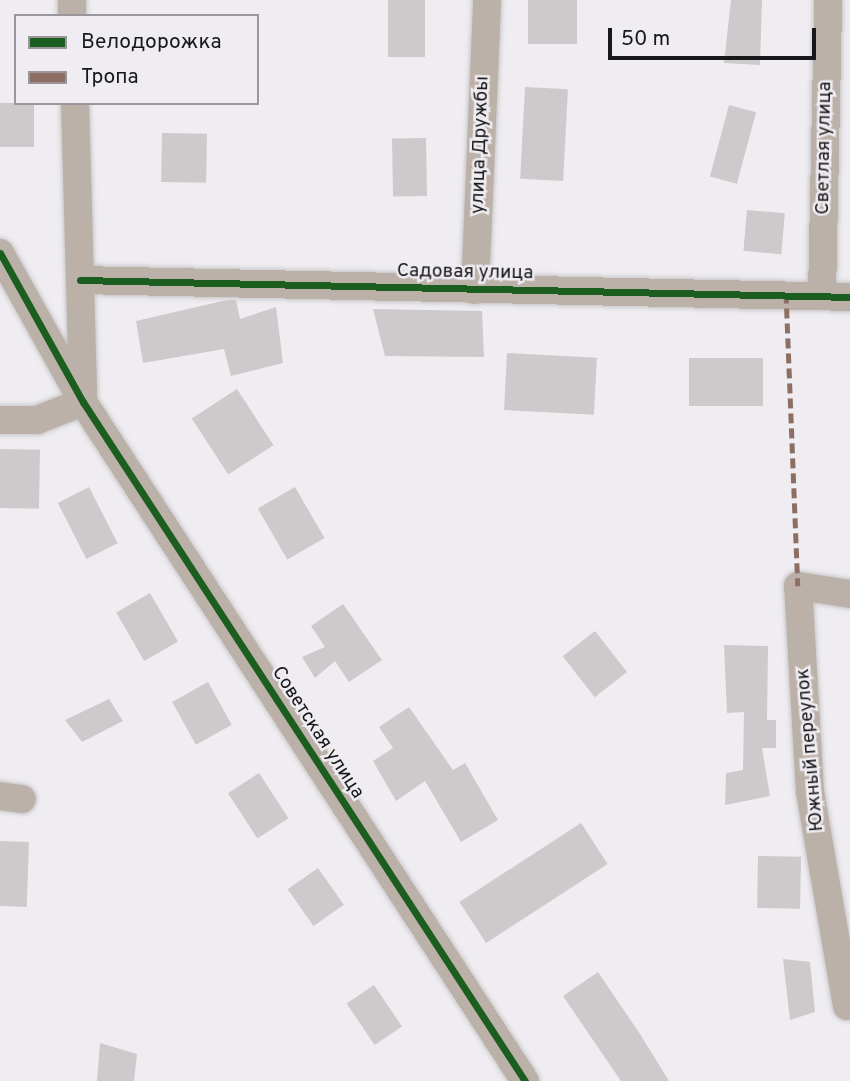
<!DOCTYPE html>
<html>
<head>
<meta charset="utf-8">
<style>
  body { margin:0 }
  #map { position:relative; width:850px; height:1081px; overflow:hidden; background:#efedf1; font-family:Overpass,sans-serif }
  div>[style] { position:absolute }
  .building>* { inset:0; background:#cccacb; transform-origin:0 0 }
  .roads { filter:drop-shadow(0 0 2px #c8c7c9) drop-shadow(0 0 2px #c8c7c9) }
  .minor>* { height:28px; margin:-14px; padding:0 14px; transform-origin:14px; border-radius:14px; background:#bcb1a9 }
  .quiet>* { height:5px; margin-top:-2.5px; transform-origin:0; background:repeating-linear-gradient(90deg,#8d6e63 0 10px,transparent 0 15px) }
  .cycleway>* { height:7px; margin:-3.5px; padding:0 3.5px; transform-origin:3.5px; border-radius:3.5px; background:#1b5e20 }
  span { translate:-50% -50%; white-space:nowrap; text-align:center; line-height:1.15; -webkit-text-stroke:5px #efecf2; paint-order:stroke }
  .street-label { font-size:19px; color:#181719 }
  .legend { position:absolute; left:14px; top:14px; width:245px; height:91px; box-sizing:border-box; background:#efecf2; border:2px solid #99979b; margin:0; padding:9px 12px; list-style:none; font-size:21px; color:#181719 }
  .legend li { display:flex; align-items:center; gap:14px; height:35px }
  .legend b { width:35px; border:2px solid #99979b }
  .scale { position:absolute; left:608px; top:28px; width:208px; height:32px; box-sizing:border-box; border:4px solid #181719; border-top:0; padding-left:9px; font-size:21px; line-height:24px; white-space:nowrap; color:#181719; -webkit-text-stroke:5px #efecf2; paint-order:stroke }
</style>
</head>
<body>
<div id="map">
  <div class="building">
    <i style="left:388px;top:0;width:37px;height:57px"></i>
    <i style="left:528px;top:0;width:49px;height:44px"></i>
    <i style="clip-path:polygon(731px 0,762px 0,760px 65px,724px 63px)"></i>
    <i style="left:525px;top:87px;width:43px;height:92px;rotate:3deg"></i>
    <i style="left:0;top:103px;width:34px;height:44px"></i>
    <i style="left:729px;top:105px;width:28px;height:74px;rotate:15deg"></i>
    <i style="left:162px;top:133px;width:45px;height:49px;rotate:1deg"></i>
    <i style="left:426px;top:138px;width:58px;height:34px;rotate:89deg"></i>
    <i style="left:747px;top:210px;width:38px;height:41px;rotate:5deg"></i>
    <i style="clip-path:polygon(227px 300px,236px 300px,240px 319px,276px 307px,283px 363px,231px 376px,224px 349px,143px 363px,136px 321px)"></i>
    <i style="clip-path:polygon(373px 309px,482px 311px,484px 357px,385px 356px)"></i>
    <i style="left:507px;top:353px;width:90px;height:57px;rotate:3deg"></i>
    <i style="left:689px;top:358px;width:74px;height:48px"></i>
    <i style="left:237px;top:389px;width:67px;height:54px;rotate:57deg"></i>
    <i style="left:0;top:449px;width:40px;height:59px;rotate:1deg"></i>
    <i style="left:89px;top:487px;width:63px;height:35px;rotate:63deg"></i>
    <i style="left:295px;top:487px;width:59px;height:43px;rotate:60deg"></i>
    <i style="left:150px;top:593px;width:56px;height:39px;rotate:60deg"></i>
    <i style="clip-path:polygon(343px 604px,382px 660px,349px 682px,335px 661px,315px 678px,302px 657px,325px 647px,311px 626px)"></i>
    <i style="left:595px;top:631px;width:52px;height:41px;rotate:52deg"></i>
    <i style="clip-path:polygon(724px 645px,768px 646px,767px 720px,776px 720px,776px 748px,762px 748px,770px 796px,725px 805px,726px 773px,743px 770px,744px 712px,727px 713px)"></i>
    <i style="left:208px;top:682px;width:49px;height:41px;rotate:61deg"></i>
    <i style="clip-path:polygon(109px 699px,123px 721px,82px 742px,65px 720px)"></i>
    <i style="clip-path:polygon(409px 707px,453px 770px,465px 763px,498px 820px,461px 842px,425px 781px,396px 801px,373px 761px,393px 748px,379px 727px)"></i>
    <i style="left:259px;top:773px;width:54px;height:37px;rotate:57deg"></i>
    <i style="left:581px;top:823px;width:49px;height:145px;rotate:57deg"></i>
    <i style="left:0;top:841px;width:29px;height:65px;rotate:2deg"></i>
    <i style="left:758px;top:856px;width:43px;height:52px;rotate:1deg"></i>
    <i style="left:318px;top:868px;width:45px;height:37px;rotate:55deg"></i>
    <i style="clip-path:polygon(783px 959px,810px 962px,815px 1012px,790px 1020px)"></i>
    <i style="clip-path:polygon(598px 972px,640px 1034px,669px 1081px,621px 1081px,563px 996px)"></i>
    <i style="left:374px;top:985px;width:50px;height:33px;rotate:56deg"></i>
    <i style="clip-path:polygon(100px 1043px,137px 1054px,134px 1081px,97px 1081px)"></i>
  </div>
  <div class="roads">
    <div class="minor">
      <i style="left:72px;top:0;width:16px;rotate:90deg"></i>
      <i style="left:75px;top:103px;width:295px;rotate:88.4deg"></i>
      <i style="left:0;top:253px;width:171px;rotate:60.9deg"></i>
      <i style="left:83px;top:402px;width:810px;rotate:56.94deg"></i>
      <i style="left:80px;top:280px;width:770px;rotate:1.26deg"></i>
      <i style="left:475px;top:290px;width:290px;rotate:-87.6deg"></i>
      <i style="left:822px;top:295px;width:295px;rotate:-88.8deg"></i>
      <i style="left:0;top:420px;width:37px"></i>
      <i style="left:37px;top:420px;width:49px;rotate:-21.4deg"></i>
      <i style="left:0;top:796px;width:22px;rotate:8deg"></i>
      <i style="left:847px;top:1006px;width:217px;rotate:-99.8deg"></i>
      <i style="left:810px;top:792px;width:206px;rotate:-93.3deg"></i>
      <i style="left:798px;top:586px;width:53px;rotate:8.7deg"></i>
    </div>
  </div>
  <div class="quiet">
    <i style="left:786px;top:293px;width:293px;rotate:87.7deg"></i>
  </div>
  <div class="cycleway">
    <i style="left:0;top:253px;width:171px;rotate:60.9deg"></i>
    <i style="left:83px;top:402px;width:810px;rotate:56.94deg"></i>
    <i style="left:80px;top:280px;width:770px;rotate:1.26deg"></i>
  </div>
  <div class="street-label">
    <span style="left:481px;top:145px;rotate:-88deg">улица Дружбы</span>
    <span style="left:825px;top:148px;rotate:-89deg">Светлая улица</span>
    <span style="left:465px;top:273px;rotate:1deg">Садовая улица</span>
    <span style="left:317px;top:733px;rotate:57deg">Советская улица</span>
    <span style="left:811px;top:750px;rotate:-95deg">Южный переулок</span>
  </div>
  <ul class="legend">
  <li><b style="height:9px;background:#1b5e20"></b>Велодорожка</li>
  <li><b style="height:9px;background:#8d6e63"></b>Тропа</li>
  </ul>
  <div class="scale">50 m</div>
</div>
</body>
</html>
